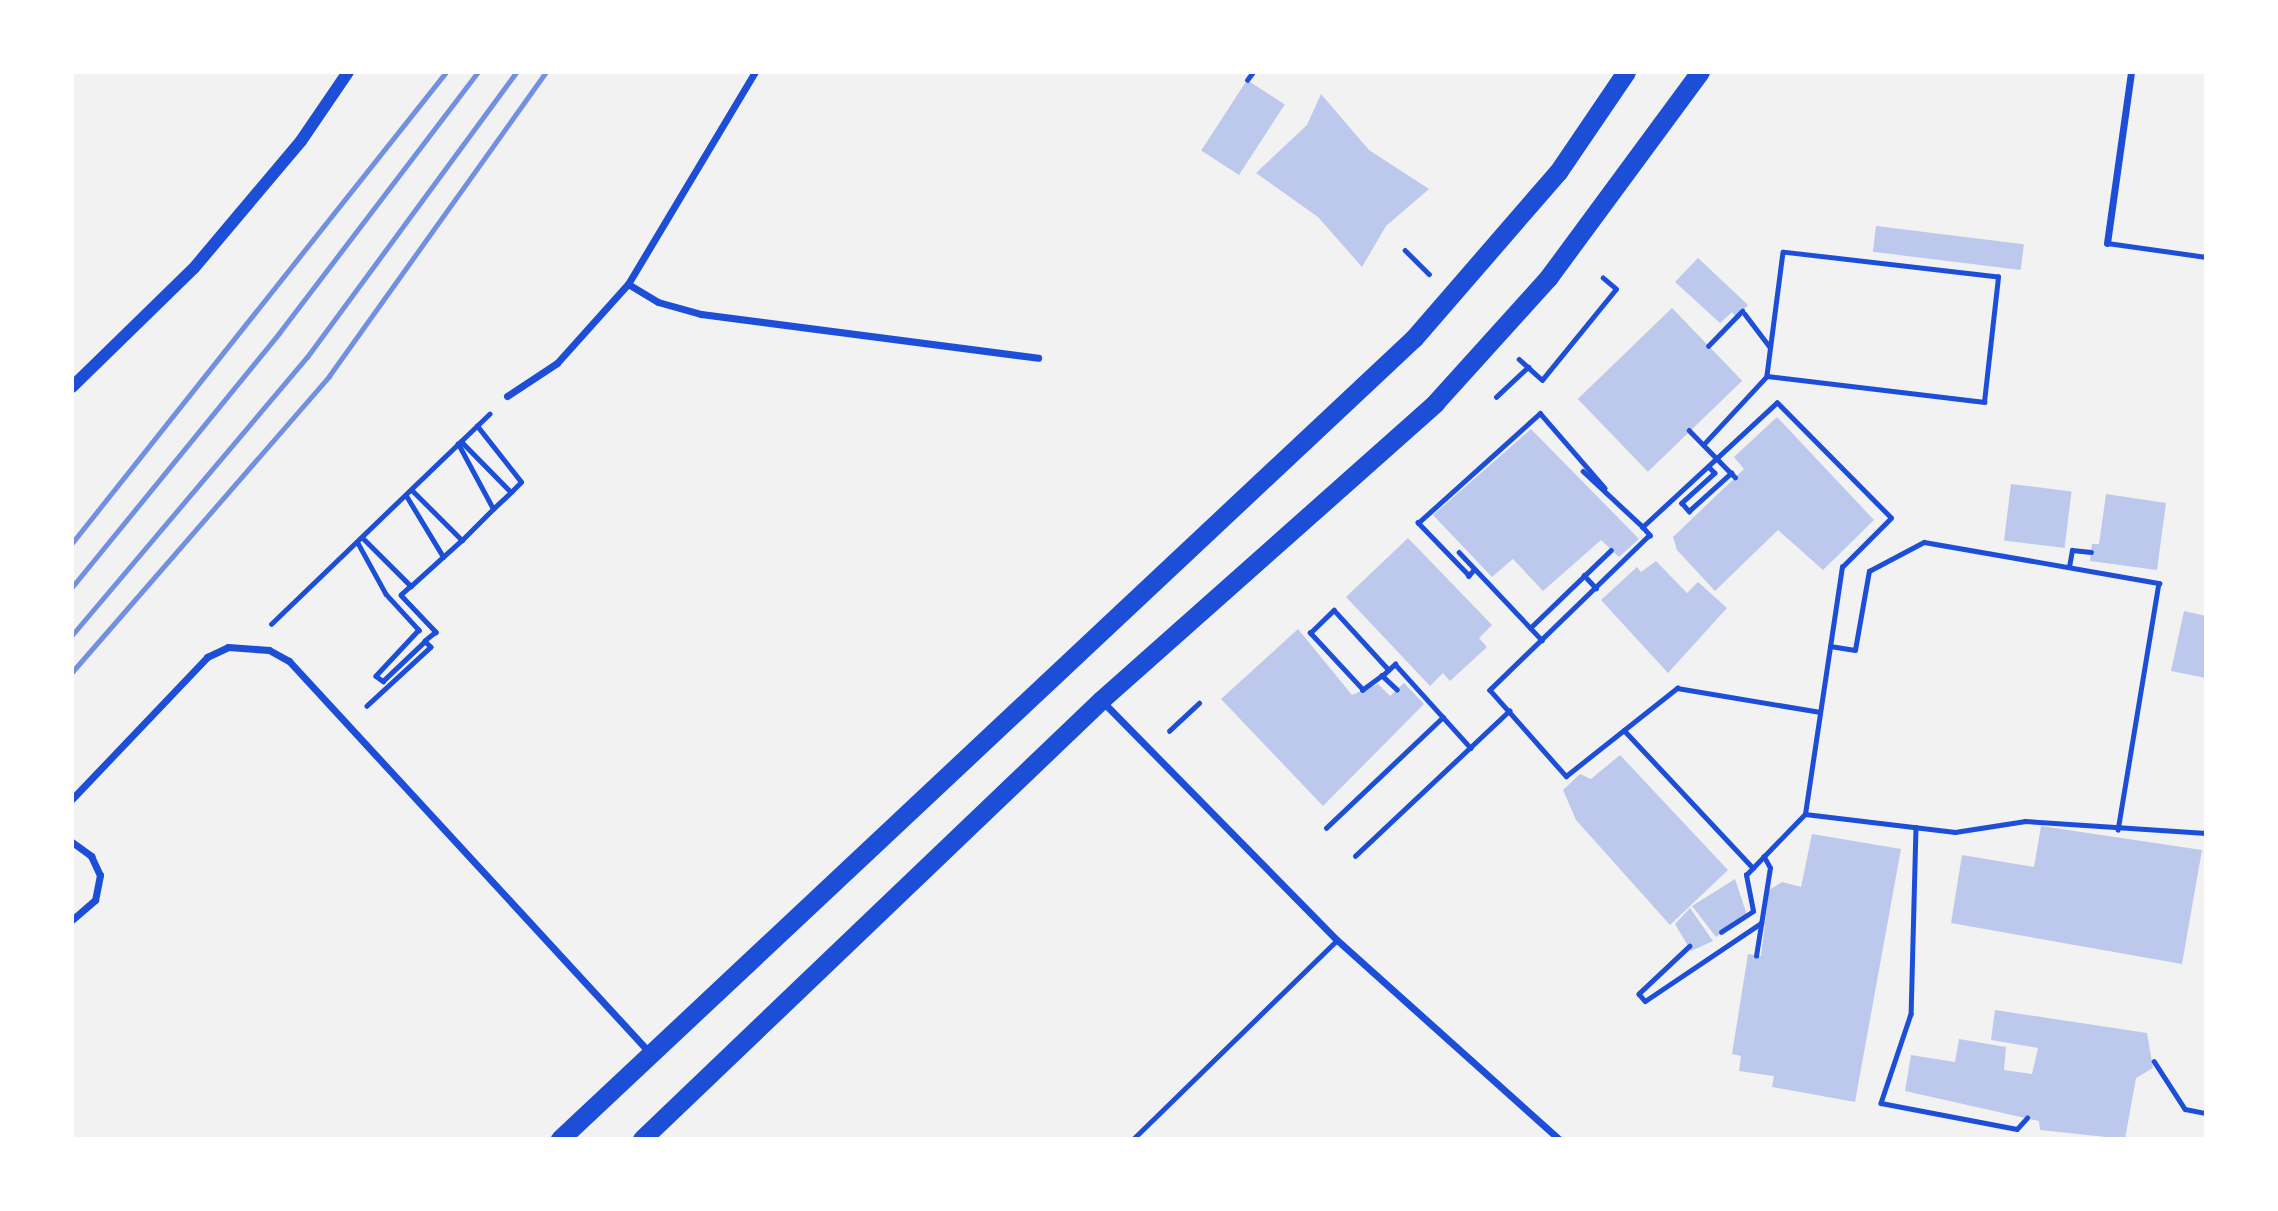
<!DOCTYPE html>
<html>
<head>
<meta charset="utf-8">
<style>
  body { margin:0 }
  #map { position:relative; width:2278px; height:1211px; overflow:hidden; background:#f2f2f2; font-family:Poppins,sans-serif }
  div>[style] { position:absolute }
  .building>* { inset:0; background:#bdc9ec; transform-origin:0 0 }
  .path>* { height:4.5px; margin:-2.25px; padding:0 2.25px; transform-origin:2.25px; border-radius:2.25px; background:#1d4ed8 }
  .service>* { height:5px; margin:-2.5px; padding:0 2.5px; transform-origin:2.5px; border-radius:2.5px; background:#1d4ed8 }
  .minor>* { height:7px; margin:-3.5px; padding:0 3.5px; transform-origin:3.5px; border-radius:3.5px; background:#1d4ed8 }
  .tertiary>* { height:12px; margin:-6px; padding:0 6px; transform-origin:6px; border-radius:6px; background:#1d4ed8 }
  .trunk>* { height:19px; margin:-9.5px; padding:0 9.5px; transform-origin:9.5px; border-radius:9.5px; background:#1d4ed8 }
  .rail>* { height:5px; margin:-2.5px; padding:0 2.5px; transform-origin:2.5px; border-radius:2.5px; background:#7290e2 }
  span { translate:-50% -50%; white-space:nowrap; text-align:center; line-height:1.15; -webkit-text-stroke:6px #fff; paint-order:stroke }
  .frame { position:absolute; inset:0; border:74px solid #fff; pointer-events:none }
</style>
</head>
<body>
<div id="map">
  <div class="building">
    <i style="left:1247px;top:80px;width:45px;height:84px;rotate:33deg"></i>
    <i style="clip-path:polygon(1321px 94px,1369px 150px,1429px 189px,1386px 226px,1362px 267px,1318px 217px,1256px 173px,1307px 125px)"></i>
    <i style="left:1876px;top:226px;width:149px;height:26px;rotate:7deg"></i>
    <i style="clip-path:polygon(1698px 258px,1748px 305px,1736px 317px,1732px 312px,1720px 323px,1675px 282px)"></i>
    <i style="left:1672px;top:308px;width:101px;height:131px;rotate:46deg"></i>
    <i style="clip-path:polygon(1777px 417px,1874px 520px,1823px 570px,1778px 530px,1715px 591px,1677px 550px,1673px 537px,1744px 469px,1734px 457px)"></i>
    <i style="clip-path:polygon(1531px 429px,1639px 539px,1619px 557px,1601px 540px,1543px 591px,1513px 559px,1492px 577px,1433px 515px)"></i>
    <i style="left:2011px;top:484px;width:61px;height:57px;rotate:7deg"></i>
    <i style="clip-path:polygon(2106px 494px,2166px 503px,2157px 570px,2090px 561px,2092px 544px,2099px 544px)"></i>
    <i style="clip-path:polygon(1408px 538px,1492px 625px,1479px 638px,1487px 647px,1450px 681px,1443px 673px,1430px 686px,1346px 597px)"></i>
    <i style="clip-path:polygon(1656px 561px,1687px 593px,1698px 582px,1727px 608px,1668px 673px,1601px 600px,1637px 567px,1641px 572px)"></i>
    <i style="clip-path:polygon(2184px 611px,2206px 616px,2206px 678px,2171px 671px)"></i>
    <i style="clip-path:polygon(1298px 629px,1352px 695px,1378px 684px,1390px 696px,1404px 683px,1424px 704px,1323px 806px,1221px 699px)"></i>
    <i style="clip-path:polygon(1620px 755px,1728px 870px,1670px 925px,1576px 820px,1563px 790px,1580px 774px,1591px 779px)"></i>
    <i style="clip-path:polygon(2041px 826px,2202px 850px,2182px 964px,1951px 923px,1962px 855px,2034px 867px)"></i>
    <i style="clip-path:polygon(1812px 834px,1901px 849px,1855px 1102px,1772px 1087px,1774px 1076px,1739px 1071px,1741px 1056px,1732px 1054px,1748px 954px,1761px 956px,1769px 890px,1782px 882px,1801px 887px)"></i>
    <i style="clip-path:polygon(1735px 879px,1747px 915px,1716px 937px,1692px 906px)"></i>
    <i style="clip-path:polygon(1690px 908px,1713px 941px,1691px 951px,1675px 924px)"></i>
    <i style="clip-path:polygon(1995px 1010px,2147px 1033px,2153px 1068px,2136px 1078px,2125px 1139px,2040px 1130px,2039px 1121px,1905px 1091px,1911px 1055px,1955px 1062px,1959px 1039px,2006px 1047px,2004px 1070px,2032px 1074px,2038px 1048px,1991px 1040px)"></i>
  </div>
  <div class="path">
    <i style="left:1247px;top:80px;width:10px;rotate:-53deg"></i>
    <i style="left:1405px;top:250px;width:34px;rotate:45deg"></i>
    <i style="left:1745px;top:314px;width:41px;rotate:52.9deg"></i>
    <i style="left:1708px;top:346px;width:49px;rotate:-45.8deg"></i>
    <i style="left:1519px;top:359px;width:31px;rotate:42deg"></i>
    <i style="left:1542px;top:380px;width:117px;rotate:-50.9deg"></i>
    <i style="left:1616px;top:289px;width:17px;rotate:-140deg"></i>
    <i style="left:1496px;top:397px;width:44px;rotate:-43.2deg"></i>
    <i style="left:1689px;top:430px;width:60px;rotate:45.7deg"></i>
    <i style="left:461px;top:441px;width:71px;rotate:45.6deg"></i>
    <i style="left:511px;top:492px;width:14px;rotate:-45deg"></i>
    <i style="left:521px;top:482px;width:71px;rotate:-128.2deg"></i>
    <i style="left:1703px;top:445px;width:94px;rotate:-47.2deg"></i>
    <i style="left:1767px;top:376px;width:219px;rotate:6.8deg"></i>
    <i style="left:1984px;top:402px;width:126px;rotate:-83.6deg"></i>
    <i style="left:1998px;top:277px;width:216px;rotate:-173.4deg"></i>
    <i style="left:1783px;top:252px;width:125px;rotate:97.4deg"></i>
    <i style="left:1709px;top:467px;width:8px;rotate:45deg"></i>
    <i style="left:1715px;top:473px;width:45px;rotate:137.7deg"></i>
    <i style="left:1682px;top:503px;width:11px;rotate:49deg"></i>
    <i style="left:1689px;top:511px;width:57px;rotate:-42.1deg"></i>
    <i style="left:1731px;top:473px;width:6px;rotate:45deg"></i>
    <i style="left:1583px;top:471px;width:82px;rotate:43deg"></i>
    <i style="left:412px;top:490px;width:71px;rotate:45deg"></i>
    <i style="left:462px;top:540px;width:44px;rotate:-45deg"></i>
    <i style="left:493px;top:509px;width:74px;rotate:-118.3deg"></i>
    <i style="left:493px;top:509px;width:25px;rotate:-43deg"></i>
    <i style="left:363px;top:538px;width:68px;rotate:45deg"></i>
    <i style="left:411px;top:586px;width:43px;rotate:-42.2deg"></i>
    <i style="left:443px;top:557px;width:71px;rotate:-121.2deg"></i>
    <i style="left:358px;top:543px;width:58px;rotate:61.2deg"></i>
    <i style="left:386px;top:594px;width:49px;rotate:47.5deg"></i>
    <i style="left:419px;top:630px;width:63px;rotate:133.1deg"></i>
    <i style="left:376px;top:676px;width:9px;rotate:36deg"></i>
    <i style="left:383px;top:681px;width:58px;rotate:-43.6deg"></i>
    <i style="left:425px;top:641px;width:8px;rotate:45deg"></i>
    <i style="left:431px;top:647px;width:87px;rotate:137.3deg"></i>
    <i style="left:1459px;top:552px;width:121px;rotate:46.7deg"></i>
    <i style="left:443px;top:557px;width:25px;rotate:-42deg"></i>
    <i style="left:2069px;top:567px;width:17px;rotate:-80deg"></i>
    <i style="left:2072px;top:550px;width:19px;rotate:6deg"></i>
    <i style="left:1474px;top:570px;width:8px;rotate:130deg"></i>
    <i style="left:1469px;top:576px;width:74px;rotate:-133.9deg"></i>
    <i style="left:1418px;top:523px;width:164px;rotate:-42deg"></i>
    <i style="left:1540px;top:413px;width:99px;rotate:49.1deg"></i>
    <i style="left:1584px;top:575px;width:18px;rotate:47deg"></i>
    <i style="left:411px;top:586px;width:13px;rotate:138deg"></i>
    <i style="left:401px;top:595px;width:51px;rotate:46.6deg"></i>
    <i style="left:436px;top:632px;width:14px;rotate:141deg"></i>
    <i style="left:271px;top:624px;width:303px;rotate:-43.9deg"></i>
    <i style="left:1530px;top:628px;width:112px;rotate:-43.9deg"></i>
    <i style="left:1830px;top:646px;width:25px;rotate:9deg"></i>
    <i style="left:1855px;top:650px;width:80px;rotate:-80deg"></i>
    <i style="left:1869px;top:571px;width:62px;rotate:-27.8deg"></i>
    <i style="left:1924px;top:542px;width:239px;rotate:9.9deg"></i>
    <i style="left:2159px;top:583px;width:250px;rotate:99.4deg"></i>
    <i style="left:1382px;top:676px;width:24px;rotate:144deg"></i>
    <i style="left:1363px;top:690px;width:78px;rotate:-132.9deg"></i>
    <i style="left:1310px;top:633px;width:33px;rotate:-44deg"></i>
    <i style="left:1334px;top:610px;width:81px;rotate:47.5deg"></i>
    <i style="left:1397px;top:690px;width:21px;rotate:-137deg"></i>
    <i style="left:1382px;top:676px;width:18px;rotate:-43deg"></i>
    <i style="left:1395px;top:664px;width:113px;rotate:47.9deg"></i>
    <i style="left:1624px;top:730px;width:189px;rotate:46.9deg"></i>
    <i style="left:1169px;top:731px;width:41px;rotate:-43deg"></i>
    <i style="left:1805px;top:814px;width:151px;rotate:6.8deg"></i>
    <i style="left:1955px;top:832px;width:71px;rotate:-8.9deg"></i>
    <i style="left:2025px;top:821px;width:181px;rotate:3.8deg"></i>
    <i style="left:1916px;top:827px;width:187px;rotate:91.5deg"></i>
    <i style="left:1911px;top:1014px;width:94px;rotate:108.6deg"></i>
    <i style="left:1881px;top:1103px;width:138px;rotate:10.8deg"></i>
    <i style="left:2017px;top:1129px;width:15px;rotate:-48deg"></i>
    <i style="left:1326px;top:828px;width:161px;rotate:-43.5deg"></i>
    <i style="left:1355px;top:856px;width:212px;rotate:-43.3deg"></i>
    <i style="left:1721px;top:932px;width:38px;rotate:-33deg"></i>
    <i style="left:1753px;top:911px;width:37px;rotate:-101deg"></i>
    <i style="left:1746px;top:875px;width:85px;rotate:-46deg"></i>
    <i style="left:1805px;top:814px;width:250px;rotate:-81.5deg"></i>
    <i style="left:1842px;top:567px;width:69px;rotate:-45deg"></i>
    <i style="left:1891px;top:518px;width:162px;rotate:-134.7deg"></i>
    <i style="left:1777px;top:403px;width:183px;rotate:137.2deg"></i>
    <i style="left:1643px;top:527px;width:11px;rotate:49deg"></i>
    <i style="left:1650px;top:535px;width:223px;rotate:135.9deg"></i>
    <i style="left:1490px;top:690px;width:115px;rotate:48.5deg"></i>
    <i style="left:1566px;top:776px;width:142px;rotate:-38.4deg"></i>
    <i style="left:1677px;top:688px;width:145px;rotate:9.5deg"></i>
    <i style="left:1690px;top:946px;width:70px;rotate:136.7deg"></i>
    <i style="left:1639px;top:994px;width:9px;rotate:49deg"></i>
    <i style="left:1645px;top:1001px;width:140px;rotate:-33.9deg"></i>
    <i style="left:1756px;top:956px;width:89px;rotate:-81deg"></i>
    <i style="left:1770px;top:868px;width:13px;rotate:-119deg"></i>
    <i style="left:2154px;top:1061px;width:57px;rotate:57.1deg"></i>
    <i style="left:2185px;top:1109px;width:21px;rotate:11deg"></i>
  </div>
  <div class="service">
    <i style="left:2107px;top:243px;width:100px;rotate:8deg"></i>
    <i style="left:1133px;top:1139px;width:285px;rotate:-44.3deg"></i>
  </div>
  <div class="minor">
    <i style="left:2107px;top:243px;width:173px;rotate:-82deg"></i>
    <i style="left:628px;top:284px;width:35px;rotate:31deg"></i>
    <i style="left:658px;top:302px;width:45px;rotate:15.6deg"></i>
    <i style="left:701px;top:314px;width:340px;rotate:7.4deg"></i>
    <i style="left:507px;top:396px;width:60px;rotate:-33.4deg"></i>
    <i style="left:557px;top:363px;width:106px;rotate:-48.1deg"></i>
    <i style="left:628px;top:284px;width:247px;rotate:-59.1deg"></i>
    <i style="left:1101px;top:700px;width:337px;rotate:45.5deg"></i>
    <i style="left:1337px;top:940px;width:298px;rotate:41.9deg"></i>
    <i style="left:72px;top:799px;width:196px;rotate:-46.4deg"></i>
    <i style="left:207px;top:657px;width:23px;rotate:-25deg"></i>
    <i style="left:228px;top:647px;width:41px;rotate:4.2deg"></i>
    <i style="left:269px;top:650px;width:23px;rotate:29deg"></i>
    <i style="left:289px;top:661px;width:531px;rotate:47.36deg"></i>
    <i style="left:72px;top:842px;width:24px;rotate:36deg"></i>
    <i style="left:91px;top:856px;width:21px;rotate:65deg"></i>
    <i style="left:100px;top:875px;width:25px;rotate:101deg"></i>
    <i style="left:95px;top:900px;width:30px;rotate:139deg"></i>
  </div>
  <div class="tertiary">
    <i style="left:72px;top:387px;width:170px;rotate:-44.3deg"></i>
    <i style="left:194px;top:268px;width:166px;rotate:-49.9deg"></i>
    <i style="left:301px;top:141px;width:83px;rotate:-55.7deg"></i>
  </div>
  <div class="trunk">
    <i style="left:560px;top:1139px;width:1171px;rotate:-43.17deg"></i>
    <i style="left:1414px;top:338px;width:220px;rotate:-49.1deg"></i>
    <i style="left:1558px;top:172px;width:121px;rotate:-55.8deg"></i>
    <i style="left:642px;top:1139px;width:635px;rotate:-43.72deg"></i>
    <i style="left:1101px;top:700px;width:447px;rotate:-41.6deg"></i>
    <i style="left:1435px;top:403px;width:169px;rotate:-47.9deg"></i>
    <i style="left:1548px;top:278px;width:256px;rotate:-53.6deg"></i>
  </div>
  <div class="rail">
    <i style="left:72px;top:543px;width:601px;rotate:-51.55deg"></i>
    <i style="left:72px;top:587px;width:328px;rotate:-50.8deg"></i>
    <i style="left:279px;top:333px;width:328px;rotate:-52.7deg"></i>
    <i style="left:72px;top:635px;width:364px;rotate:-49.8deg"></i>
    <i style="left:307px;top:357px;width:353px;rotate:-53.7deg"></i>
    <i style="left:72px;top:672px;width:392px;rotate:-49deg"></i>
    <i style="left:329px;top:376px;width:374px;rotate:-54.5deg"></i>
  </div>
  <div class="frame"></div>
</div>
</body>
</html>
